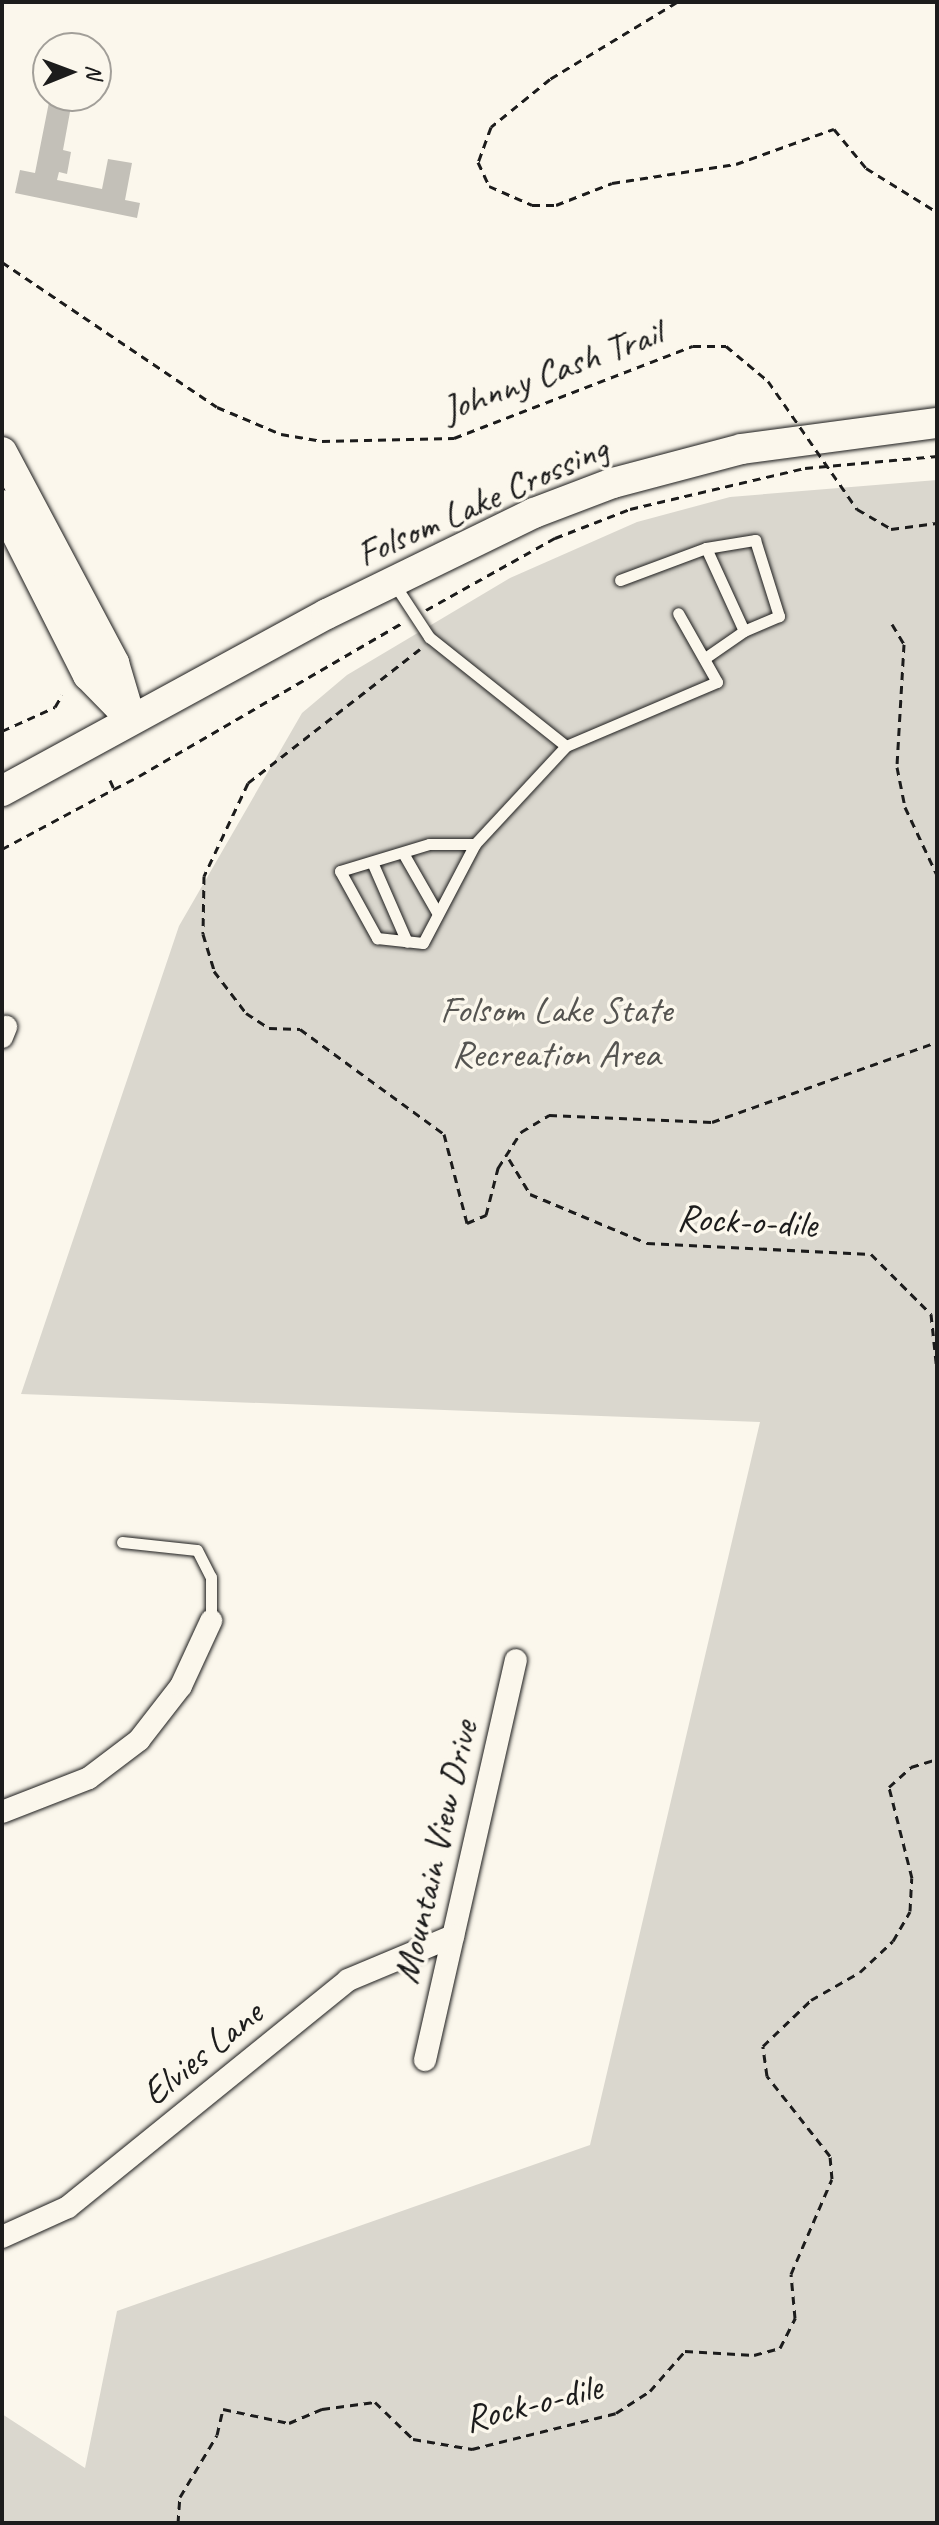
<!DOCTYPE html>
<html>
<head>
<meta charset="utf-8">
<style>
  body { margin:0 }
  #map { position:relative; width:939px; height:2525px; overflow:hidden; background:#fbf7ec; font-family:Caveat,sans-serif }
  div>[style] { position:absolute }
  .green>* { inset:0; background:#dad7ce }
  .building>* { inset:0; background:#c3c0b8 }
  .path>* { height:3px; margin-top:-1.5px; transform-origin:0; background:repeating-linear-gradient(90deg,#1c1c1c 0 8px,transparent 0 14px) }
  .roads { filter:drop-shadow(0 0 2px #1c1c1c) drop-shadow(0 0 2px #1c1c1c) }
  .service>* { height:11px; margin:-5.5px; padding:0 5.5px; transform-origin:5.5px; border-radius:5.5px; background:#fbf7ec }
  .minor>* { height:22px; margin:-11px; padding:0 11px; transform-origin:11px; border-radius:11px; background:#fbf7ec }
  .secondary>* { height:30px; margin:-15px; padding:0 15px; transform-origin:15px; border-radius:15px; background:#fbf7ec }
  .path-bridge>* { height:3px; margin-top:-1.5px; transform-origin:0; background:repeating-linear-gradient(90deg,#1c1c1c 0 8px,transparent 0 14px) }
  span { translate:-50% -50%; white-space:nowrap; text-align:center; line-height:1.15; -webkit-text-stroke:7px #fbf7ec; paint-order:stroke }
  .street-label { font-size:38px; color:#1c1c1c }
  .park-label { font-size:38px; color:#555451 }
  .frame { position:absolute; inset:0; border:4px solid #1c1c1c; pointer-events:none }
  .north { position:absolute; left:32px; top:32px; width:80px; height:80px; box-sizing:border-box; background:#fbf7ec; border:2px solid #a29f99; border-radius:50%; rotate:89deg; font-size:22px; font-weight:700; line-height:32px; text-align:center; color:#1c1c1c }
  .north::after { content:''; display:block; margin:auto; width:28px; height:36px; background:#1c1c1c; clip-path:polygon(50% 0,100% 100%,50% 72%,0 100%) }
</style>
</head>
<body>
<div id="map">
  <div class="green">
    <i style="clip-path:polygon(937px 480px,937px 2523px,2px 2523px,2px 2414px,85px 2468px,117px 2311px,590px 2145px,760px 1422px,21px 1394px,179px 926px,302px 713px,347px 675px,510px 578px,637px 522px,730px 497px)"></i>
  </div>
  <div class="building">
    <i style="clip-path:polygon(50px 97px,72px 101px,63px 150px,71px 152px,67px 174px,59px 172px,57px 180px,102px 189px,108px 159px,132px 163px,125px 200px,140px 203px,137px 218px,15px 193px,20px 170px,35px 173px)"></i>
  </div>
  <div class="path">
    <i style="left:677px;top:2px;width:149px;rotate:148.8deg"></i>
    <i style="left:550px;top:79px;width:76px;rotate:140.9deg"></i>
    <i style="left:491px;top:127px;width:37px;rotate:110deg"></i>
    <i style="left:478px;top:162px;width:26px;rotate:65deg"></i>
    <i style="left:489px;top:186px;width:47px;rotate:23.8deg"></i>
    <i style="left:532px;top:205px;width:24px"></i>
    <i style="left:556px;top:205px;width:60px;rotate:-21.4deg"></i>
    <i style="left:612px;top:183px;width:125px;rotate:-8.7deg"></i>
    <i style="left:736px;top:164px;width:104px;rotate:-19.7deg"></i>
    <i style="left:834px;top:129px;width:50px;rotate:50.6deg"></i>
    <i style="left:866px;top:168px;width:84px;rotate:31.8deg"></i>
    <i style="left:2px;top:262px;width:259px;rotate:34deg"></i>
    <i style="left:217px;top:407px;width:69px;rotate:22.9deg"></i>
    <i style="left:281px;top:434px;width:42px;rotate:9.7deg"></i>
    <i style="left:322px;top:441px;width:132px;rotate:-1.3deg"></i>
    <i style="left:454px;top:438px;width:256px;rotate:-21.1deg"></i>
    <i style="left:693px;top:346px;width:33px"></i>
    <i style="left:891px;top:529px;width:46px;rotate:-7.4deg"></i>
    <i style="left:426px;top:610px;width:148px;rotate:-29.2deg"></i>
    <i style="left:555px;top:538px;width:80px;rotate:-21.1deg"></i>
    <i style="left:630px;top:509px;width:180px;rotate:-13.2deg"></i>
    <i style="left:805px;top:468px;width:133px;rotate:-5.2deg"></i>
    <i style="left:892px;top:624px;width:23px;rotate:59deg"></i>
    <i style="left:904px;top:644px;width:123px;rotate:93.3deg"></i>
    <i style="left:897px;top:767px;width:41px;rotate:78.7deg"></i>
    <i style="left:905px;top:807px;width:75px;rotate:64.8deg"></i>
    <i style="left:420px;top:649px;width:218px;rotate:142.1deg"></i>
    <i style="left:248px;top:783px;width:103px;rotate:115.3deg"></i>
    <i style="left:204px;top:876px;width:58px;rotate:91deg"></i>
    <i style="left:203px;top:934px;width:39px;rotate:73deg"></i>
    <i style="left:214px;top:971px;width:53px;rotate:52.7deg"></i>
    <i style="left:246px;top:1013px;width:27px;rotate:33deg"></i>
    <i style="left:269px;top:1028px;width:31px;rotate:2deg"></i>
    <i style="left:300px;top:1029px;width:178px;rotate:36.1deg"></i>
    <i style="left:444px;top:1134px;width:92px;rotate:75.5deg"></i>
    <i style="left:467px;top:1223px;width:21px;rotate:-23deg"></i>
    <i style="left:486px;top:1215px;width:49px;rotate:-75.7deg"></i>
    <i style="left:498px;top:1168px;width:43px;rotate:-57.4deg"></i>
    <i style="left:521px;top:1132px;width:33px;rotate:-31deg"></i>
    <i style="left:549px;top:1115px;width:163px;rotate:2.5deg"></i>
    <i style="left:712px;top:1122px;width:239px;rotate:-19.6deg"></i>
    <i style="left:2px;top:731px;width:58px;rotate:-24.4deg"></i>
    <i style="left:55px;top:707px;width:14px;rotate:-60deg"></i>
    <i style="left:110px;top:780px;width:10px;rotate:66deg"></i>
    <i style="left:114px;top:789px;width:28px;rotate:-27deg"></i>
    <i style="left:139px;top:776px;width:304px;rotate:-30.2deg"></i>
    <i style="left:2px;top:849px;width:127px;rotate:-28.2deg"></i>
    <i style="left:509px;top:1159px;width:41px;rotate:59deg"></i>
    <i style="left:530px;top:1194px;width:127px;rotate:22.7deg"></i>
    <i style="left:647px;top:1243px;width:224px;rotate:2.8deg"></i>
    <i style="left:871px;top:1254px;width:85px;rotate:45deg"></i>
    <i style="left:931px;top:1314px;width:57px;rotate:84deg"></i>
    <i style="left:178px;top:2523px;width:26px;rotate:-86deg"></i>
    <i style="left:180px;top:2497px;width:72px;rotate:-59.2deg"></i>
    <i style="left:217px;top:2435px;width:27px;rotate:-77deg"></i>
    <i style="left:223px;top:2409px;width:67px;rotate:12deg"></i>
    <i style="left:289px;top:2423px;width:36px;rotate:-23deg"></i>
    <i style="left:322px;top:2409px;width:53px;rotate:-7.5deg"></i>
    <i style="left:375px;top:2402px;width:53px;rotate:44.2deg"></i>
    <i style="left:413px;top:2439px;width:60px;rotate:9.6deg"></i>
    <i style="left:472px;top:2449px;width:148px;rotate:-14deg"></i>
    <i style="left:616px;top:2413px;width:40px;rotate:-32.9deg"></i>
    <i style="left:650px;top:2391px;width:53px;rotate:-48.8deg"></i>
    <i style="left:685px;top:2351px;width:69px;rotate:3.3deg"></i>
    <i style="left:754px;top:2355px;width:27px;rotate:-15deg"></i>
    <i style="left:780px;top:2348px;width:34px;rotate:-63deg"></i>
    <i style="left:795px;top:2318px;width:44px;rotate:-95.2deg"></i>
    <i style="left:791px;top:2274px;width:103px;rotate:-66.7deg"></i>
    <i style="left:832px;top:2179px;width:23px;rotate:-95deg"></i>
    <i style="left:830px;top:2156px;width:102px;rotate:-128.2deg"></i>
    <i style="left:767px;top:2076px;width:30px;rotate:-98deg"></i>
    <i style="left:763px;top:2046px;width:66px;rotate:-43.8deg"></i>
    <i style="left:811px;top:2000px;width:56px;rotate:-29.7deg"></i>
    <i style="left:860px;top:1972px;width:45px;rotate:-43.2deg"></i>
    <i style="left:893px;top:1941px;width:34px;rotate:-60deg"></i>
    <i style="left:910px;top:1911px;width:33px;rotate:-87deg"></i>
    <i style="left:912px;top:1878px;width:94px;rotate:-104.2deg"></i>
    <i style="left:889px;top:1787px;width:30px;rotate:-42deg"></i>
    <i style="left:911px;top:1767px;width:27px;rotate:-17deg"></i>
  </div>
  <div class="roads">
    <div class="service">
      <i style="left:706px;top:548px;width:50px;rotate:-9.3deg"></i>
      <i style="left:755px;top:540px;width:80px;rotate:72.5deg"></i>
      <i style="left:779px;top:616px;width:38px;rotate:157deg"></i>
      <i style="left:620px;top:580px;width:92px;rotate:-20.4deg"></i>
      <i style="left:706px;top:548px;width:91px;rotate:65.4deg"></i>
      <i style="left:744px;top:631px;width:47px;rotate:145.3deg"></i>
      <i style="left:393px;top:582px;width:66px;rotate:56.8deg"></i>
      <i style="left:429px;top:637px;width:175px;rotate:38.5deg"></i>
      <i style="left:566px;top:746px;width:164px;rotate:-23deg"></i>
      <i style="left:717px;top:682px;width:79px;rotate:-119.5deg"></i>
      <i style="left:475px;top:844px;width:46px;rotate:180deg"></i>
      <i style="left:429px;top:844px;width:93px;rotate:163.1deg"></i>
      <i style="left:340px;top:871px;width:77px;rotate:61.1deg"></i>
      <i style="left:377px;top:938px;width:46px;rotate:6.2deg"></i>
      <i style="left:423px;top:943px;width:112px;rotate:-62.3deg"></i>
      <i style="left:475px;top:844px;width:134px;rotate:-47.1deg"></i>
      <i style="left:403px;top:853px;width:70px;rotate:60.2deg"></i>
      <i style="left:372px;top:862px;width:87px;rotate:66.4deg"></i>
      <i style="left:122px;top:1542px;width:75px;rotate:6.1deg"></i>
      <i style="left:197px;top:1550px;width:30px;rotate:63deg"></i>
      <i style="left:211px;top:1577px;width:44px;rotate:90deg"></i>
    </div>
    <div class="minor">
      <i style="left:2px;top:1037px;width:11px;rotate:-68deg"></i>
      <i style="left:2px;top:1812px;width:93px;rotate:-21.3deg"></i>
      <i style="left:89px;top:1778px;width:63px;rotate:-37.2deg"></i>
      <i style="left:139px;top:1740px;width:68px;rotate:-52.1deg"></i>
      <i style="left:181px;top:1686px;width:72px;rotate:-65.2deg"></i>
      <i style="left:425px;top:2060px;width:410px;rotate:-77.2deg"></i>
      <i style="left:2px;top:2237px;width:72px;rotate:-24.4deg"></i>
      <i style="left:68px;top:2207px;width:360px;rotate:-39deg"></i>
      <i style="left:348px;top:1980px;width:114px;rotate:-22.7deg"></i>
    </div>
    <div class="secondary">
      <i style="left:2px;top:452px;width:239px;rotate:62deg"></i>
      <i style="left:114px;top:663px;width:59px;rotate:73.4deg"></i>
      <i style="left:2px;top:505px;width:191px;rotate:63.2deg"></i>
      <i style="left:88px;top:675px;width:56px;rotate:45.7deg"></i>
      <i style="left:2px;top:791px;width:370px;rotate:-28.6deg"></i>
      <i style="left:327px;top:614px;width:230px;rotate:-26deg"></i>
      <i style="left:534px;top:513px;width:85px;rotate:-20.8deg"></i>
      <i style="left:613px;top:483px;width:133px;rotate:-14.8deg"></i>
      <i style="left:742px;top:449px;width:197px;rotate:-7.6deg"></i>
    </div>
  </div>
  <div class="path-bridge">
    <i style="left:726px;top:346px;width:55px;rotate:39.8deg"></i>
    <i style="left:768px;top:381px;width:156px;rotate:55.2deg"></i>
    <i style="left:857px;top:509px;width:39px;rotate:30deg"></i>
  </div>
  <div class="street-label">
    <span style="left:552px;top:371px;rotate:-20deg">Johnny Cash Trail</span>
    <span style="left:482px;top:501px;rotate:-24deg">Folsom Lake Crossing</span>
    <span style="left:747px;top:1221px;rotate:3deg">Rock-o-dile</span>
    <span style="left:435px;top:1852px;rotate:-77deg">Mountain View Drive</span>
    <span style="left:202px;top:2053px;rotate:-39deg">Elvies Lane</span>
    <span style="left:533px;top:2403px;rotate:-14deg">Rock-o-dile</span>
  </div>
  <div class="park-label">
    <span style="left:556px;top:1032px">Folsom Lake State<br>Recreation Area</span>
  </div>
  <div class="frame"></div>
  <div class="north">N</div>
</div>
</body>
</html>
